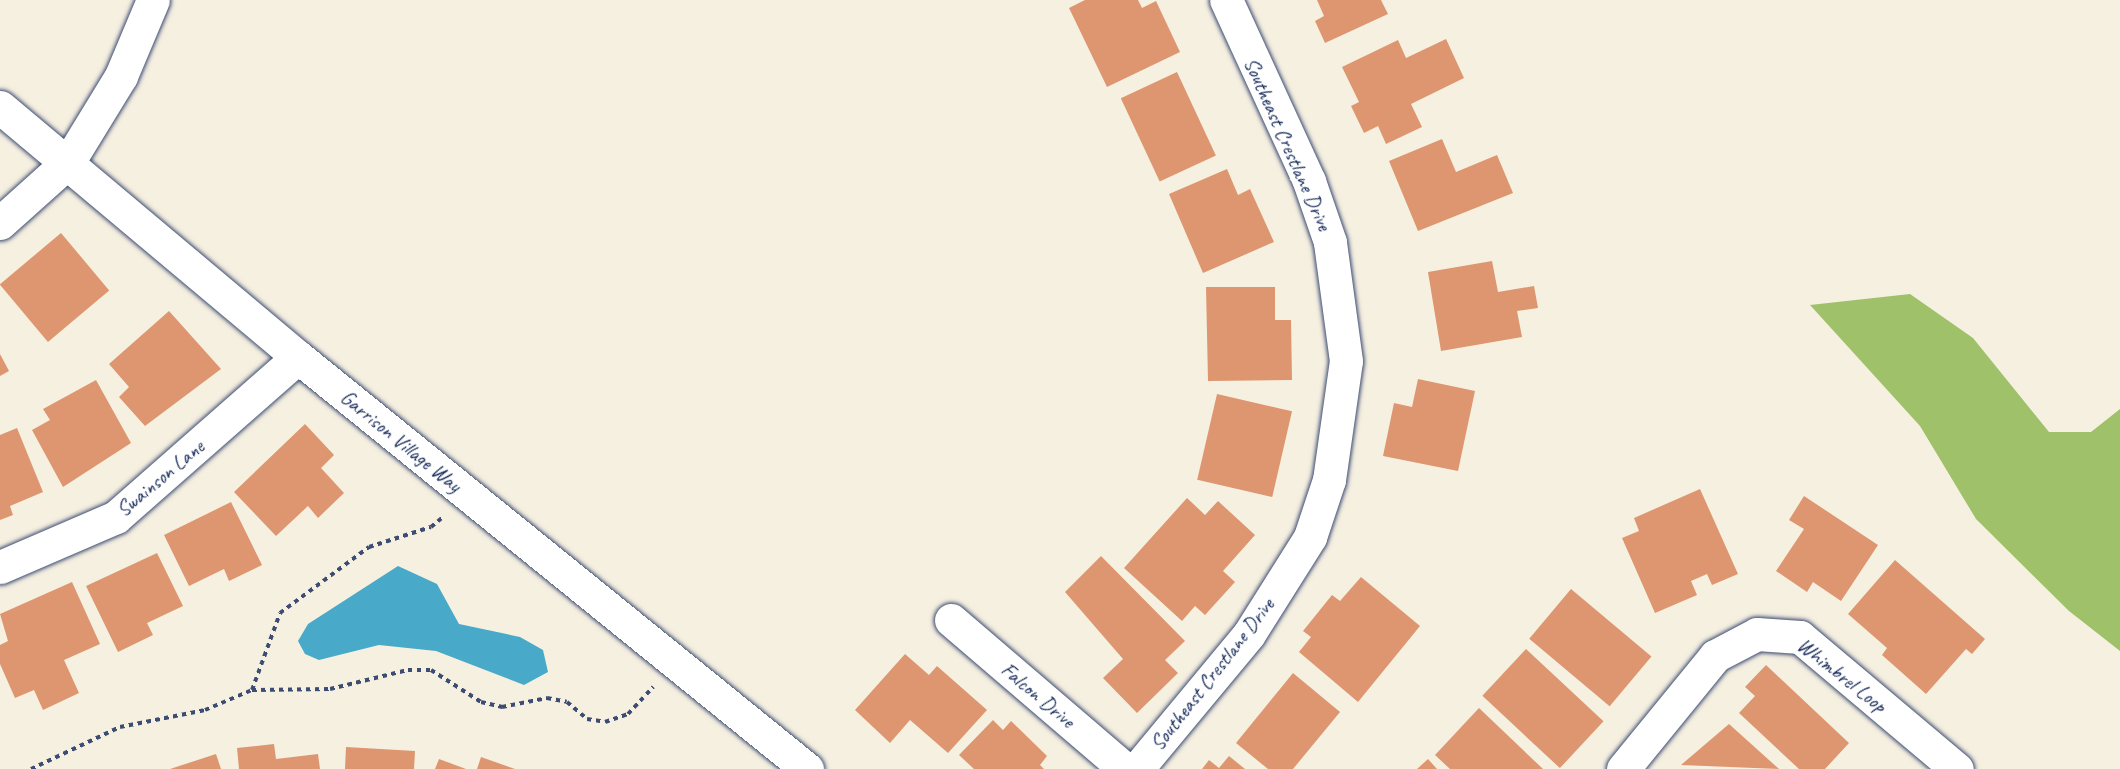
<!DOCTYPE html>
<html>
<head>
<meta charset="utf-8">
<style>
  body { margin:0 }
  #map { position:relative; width:2120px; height:769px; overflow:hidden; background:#f6f0e1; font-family:Caveat,sans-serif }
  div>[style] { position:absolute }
  .green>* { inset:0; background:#9fc16a }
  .water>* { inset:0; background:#49a9c8 }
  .building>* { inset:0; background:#dd966f; transform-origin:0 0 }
  .path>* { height:4px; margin-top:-2px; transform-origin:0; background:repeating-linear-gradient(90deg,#3c4c72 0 4.5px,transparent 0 9px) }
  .roads { filter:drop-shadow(0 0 2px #3c4c72) drop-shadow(0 0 2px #3c4c72) }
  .minor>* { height:33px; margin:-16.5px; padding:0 16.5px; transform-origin:16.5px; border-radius:16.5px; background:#fff }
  span { translate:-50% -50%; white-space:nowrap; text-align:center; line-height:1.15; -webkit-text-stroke:6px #fff; paint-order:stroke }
  .street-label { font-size:21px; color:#1b2f5e }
</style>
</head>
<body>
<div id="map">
  <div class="green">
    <i style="clip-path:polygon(1910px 294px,1973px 338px,2049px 432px,2091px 432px,2120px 409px,2120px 651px,2069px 611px,1976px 519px,1920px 426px,1810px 305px)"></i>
  </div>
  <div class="water">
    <i style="clip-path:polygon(398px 566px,437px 584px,459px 624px,520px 637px,543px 650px,548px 672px,524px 685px,436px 651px,379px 645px,319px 660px,305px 654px,298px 641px,308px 624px)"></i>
  </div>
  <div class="building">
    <i style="clip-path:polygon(1085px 0,1138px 0,1142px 8px,1156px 1px,1180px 52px,1107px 87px,1069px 8px)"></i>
    <i style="clip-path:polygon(1317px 0,1381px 0,1388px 14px,1325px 43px,1315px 21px,1324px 16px)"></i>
    <i style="clip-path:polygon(1446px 39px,1464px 78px,1411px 104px,1422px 127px,1386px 144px,1378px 126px,1364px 133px,1351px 106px,1359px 102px,1342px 67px,1398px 40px,1406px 58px)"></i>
    <i style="left:1177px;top:72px;width:92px;height:62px;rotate:65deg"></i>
    <i style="clip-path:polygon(1442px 139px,1456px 172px,1497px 155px,1513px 193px,1418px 231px,1389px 161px)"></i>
    <i style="clip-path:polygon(1227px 169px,1238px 195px,1250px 189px,1274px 242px,1203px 273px,1169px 194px)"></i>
    <i style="left:61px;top:233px;width:75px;height:80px;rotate:50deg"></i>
    <i style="clip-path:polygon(1492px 261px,1498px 292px,1534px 286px,1538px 308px,1517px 311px,1522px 337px,1441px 351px,1428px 272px)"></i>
    <i style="clip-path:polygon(1206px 287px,1275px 287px,1275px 320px,1291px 320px,1292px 380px,1208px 381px)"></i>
    <i style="clip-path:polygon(169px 311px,221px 369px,145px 426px,119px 397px,129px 387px,109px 364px)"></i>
    <i style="clip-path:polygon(0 354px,9px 371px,0 376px)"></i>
    <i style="clip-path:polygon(1418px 379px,1475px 391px,1458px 471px,1383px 456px,1394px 403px,1412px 407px)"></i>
    <i style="clip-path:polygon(96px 380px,131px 443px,63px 487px,32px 430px,50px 420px,43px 409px)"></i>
    <i style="left:1217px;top:394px;width:77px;height:88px;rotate:13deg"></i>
    <i style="clip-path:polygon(305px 424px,334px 455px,321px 468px,344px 493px,318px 518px,308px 506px,276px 536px,234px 492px)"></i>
    <i style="clip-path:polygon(17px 428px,43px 492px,10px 506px,13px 515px,0 520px,0 435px)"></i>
    <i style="clip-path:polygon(1700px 489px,1738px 574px,1712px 585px,1707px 574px,1691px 581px,1697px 595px,1655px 613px,1622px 538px,1639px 531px,1634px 518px)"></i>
    <i style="clip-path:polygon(1804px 496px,1878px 545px,1841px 601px,1813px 582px,1807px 592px,1776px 571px,1804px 529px,1789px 520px)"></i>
    <i style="clip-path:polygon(1187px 498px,1205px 515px,1218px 501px,1255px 535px,1223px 571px,1235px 582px,1205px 615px,1195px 606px,1182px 621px,1124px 568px)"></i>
    <i style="clip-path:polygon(231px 502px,262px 565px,229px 581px,224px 569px,189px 586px,164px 535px)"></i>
    <i style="clip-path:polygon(157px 553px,183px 606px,147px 623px,153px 635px,118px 652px,86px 586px)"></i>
    <i style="clip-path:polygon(1101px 556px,1185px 641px,1165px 660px,1178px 673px,1137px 713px,1103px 678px,1123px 659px,1065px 592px)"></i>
    <i style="clip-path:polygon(1895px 560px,1985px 639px,1972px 654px,1966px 649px,1926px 694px,1882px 655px,1887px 648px,1848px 614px)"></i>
    <i style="clip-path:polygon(1361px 577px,1420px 626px,1358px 702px,1299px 652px,1311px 637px,1303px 631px,1332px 595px,1340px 601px)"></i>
    <i style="clip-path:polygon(72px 582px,100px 644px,64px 660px,79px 693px,43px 710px,34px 690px,15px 698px,0 664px,0 645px,8px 641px,0 614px)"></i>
    <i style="left:1571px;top:589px;width:105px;height:65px;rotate:40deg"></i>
    <i style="left:1526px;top:649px;width:106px;height:64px;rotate:43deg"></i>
    <i style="clip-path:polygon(905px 654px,929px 675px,937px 666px,987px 710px,948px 753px,910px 720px,890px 743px,855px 710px)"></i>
    <i style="clip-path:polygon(1766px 665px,1849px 743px,1825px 769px,1799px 769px,1739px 713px,1755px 696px,1745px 687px)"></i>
    <i style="clip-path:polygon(1293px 673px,1340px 712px,1293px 769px,1268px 769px,1236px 743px)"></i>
    <i style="clip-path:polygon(1479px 708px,1543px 769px,1450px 769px,1435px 755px)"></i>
    <i style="clip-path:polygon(993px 720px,1003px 730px,1011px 721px,1047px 756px,1040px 765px,1044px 769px,974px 769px,959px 755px)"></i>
    <i style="clip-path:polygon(1729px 724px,1779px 769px,1681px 765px)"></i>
    <i style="clip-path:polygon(274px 744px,276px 759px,318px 754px,320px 769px,239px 769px,237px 748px)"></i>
    <i style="clip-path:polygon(346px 747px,415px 751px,414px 769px,345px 769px)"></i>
    <i style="clip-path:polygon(216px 754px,221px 769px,170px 769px)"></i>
    <i style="clip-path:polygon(1229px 756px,1245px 769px,1202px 769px,1209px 760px,1219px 768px)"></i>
    <i style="clip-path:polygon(481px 757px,515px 769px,477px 769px)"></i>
    <i style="clip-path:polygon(439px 759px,466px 769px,435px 769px)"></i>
    <i style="clip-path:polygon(1428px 759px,1437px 769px,1417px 769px)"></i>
  </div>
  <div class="path">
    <i style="left:252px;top:690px;width:82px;rotate:-70deg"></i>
    <i style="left:280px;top:613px;width:111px;rotate:-36.6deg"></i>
    <i style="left:369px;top:547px;width:65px;rotate:-17.9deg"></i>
    <i style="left:431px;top:527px;width:16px;rotate:-40deg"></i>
    <i style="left:31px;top:769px;width:98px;rotate:-25.3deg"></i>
    <i style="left:120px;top:727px;width:87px;rotate:-11.3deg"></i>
    <i style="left:205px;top:710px;width:51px;rotate:-23.1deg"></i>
    <i style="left:252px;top:690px;width:78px;rotate:-0.7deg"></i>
    <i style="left:330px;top:689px;width:80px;rotate:-13.7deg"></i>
    <i style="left:408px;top:670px;width:23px"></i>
    <i style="left:431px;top:670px;width:59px;rotate:32.6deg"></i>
    <i style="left:481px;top:702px;width:22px;rotate:13deg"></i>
    <i style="left:502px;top:707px;width:46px;rotate:-11.3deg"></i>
    <i style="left:547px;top:698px;width:20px;rotate:11deg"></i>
    <i style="left:567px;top:702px;width:26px;rotate:40deg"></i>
    <i style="left:587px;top:719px;width:18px;rotate:9deg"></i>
    <i style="left:605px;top:722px;width:24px;rotate:-19deg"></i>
    <i style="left:628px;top:714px;width:37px;rotate:-47deg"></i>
  </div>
  <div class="roads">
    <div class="minor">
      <i style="left:0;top:107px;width:389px;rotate:40deg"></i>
      <i style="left:298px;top:357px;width:655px;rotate:38.99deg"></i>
      <i style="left:0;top:223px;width:93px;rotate:-41.9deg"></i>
      <i style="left:69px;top:161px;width:100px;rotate:-58.5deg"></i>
      <i style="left:121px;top:76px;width:82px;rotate:-67.2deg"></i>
      <i style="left:0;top:567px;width:126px;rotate:-23.3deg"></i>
      <i style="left:116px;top:517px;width:242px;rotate:-41.3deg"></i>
      <i style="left:951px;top:620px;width:229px;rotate:40.6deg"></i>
      <i style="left:1137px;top:769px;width:175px;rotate:-50.3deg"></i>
      <i style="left:1249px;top:634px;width:115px;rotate:-57.8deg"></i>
      <i style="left:1310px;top:537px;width:60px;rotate:-71.6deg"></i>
      <i style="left:1329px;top:480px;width:120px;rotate:-81.9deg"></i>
      <i style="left:1346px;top:361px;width:120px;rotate:-97.7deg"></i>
      <i style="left:1330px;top:242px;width:65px;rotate:-109deg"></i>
      <i style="left:1309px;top:181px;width:199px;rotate:-114.6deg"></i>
      <i style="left:1623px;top:769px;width:146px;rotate:-50.8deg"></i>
      <i style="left:1715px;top:656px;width:47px;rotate:-27.6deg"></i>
      <i style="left:1757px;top:634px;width:43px;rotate:4deg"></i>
      <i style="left:1800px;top:637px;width:205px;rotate:40.1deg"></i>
    </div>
  </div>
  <div class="street-label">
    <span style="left:1288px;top:144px;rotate:66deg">Southeast Crestlane Drive</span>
    <span style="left:401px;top:441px;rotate:39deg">Garrison Village Way</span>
    <span style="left:160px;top:478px;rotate:-40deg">Swainson Lane</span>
    <span style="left:1212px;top:674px;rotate:-52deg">Southeast Crestlane Drive</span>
    <span style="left:1842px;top:675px;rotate:38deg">Whimbrel Loop</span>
    <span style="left:1038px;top:695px;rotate:40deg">Falcon Drive</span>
  </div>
</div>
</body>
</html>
